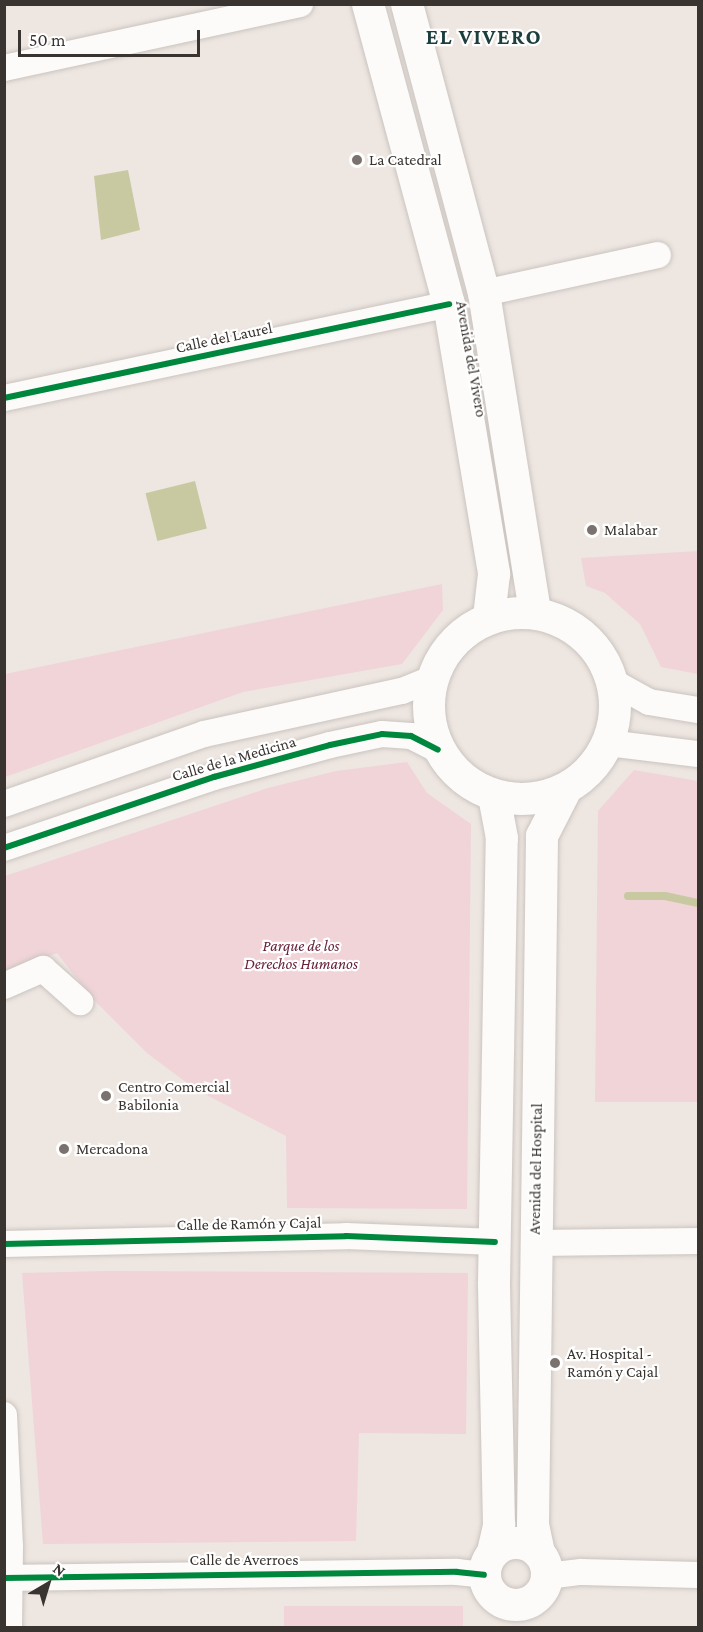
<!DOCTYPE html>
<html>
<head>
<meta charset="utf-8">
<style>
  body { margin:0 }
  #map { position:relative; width:703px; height:1632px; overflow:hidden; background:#eee6e1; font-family:"Crimson Pro",serif }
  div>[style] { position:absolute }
  .green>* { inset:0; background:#f0d4d8; transform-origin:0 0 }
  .water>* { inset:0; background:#c8c9a1; transform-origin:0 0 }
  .stream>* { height:8px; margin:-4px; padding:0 4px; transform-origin:4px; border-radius:4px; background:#c8c9a1 }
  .roads { filter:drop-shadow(0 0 2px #cac4bf) drop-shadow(0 0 2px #cac4bf) }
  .minor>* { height:26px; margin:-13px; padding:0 13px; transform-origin:13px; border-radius:13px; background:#fcfbfa }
  .major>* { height:32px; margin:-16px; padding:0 16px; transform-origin:16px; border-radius:16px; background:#fcfbfa }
  .major>.ring { margin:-16px; padding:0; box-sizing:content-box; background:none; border:32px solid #fcfbfa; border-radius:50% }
  .cycleway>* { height:6px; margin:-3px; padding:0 3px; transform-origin:3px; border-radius:3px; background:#00873e }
  .dots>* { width:16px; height:16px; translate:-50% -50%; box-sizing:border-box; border:3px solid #fff; border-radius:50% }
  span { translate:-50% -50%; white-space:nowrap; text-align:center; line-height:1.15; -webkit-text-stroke:4.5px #fff; paint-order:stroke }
  .poi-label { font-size:16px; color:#3a3431 }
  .left { translate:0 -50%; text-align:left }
  .street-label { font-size:16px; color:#3a3431 }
  .park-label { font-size:16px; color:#662139; font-style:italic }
  .district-label { font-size:22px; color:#1c3e3d; font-weight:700; letter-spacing:1.5px }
  .frame { position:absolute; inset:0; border:6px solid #3a3431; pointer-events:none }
  .north { position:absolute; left:18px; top:1554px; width:60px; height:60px; -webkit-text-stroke:4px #fff; paint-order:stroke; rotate:38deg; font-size:16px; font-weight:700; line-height:24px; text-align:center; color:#3a3431 }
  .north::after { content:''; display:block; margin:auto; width:21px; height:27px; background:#3a3431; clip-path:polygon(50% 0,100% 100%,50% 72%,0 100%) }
  .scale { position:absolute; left:18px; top:30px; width:182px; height:27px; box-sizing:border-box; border:3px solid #3a3431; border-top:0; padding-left:8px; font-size:18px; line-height:21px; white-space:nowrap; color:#3a3431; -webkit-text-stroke:4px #fff; paint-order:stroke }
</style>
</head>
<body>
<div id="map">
  <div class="green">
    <i style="clip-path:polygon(698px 551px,698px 674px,661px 667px,640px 624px,605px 593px,586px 586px,581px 558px)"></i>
    <i style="clip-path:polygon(442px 584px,443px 610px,402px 664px,243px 692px,5px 777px,5px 674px)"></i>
    <i style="clip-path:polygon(407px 762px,427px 793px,471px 824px,467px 1209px,287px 1208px,286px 1136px,195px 1089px,147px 1053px,92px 998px,57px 953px,5px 974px,5px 876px,268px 788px,336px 771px)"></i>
    <i style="clip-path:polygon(634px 770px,698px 781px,698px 1102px,595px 1102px,598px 811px)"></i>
    <i style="clip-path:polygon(108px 1271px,468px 1273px,466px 1434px,359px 1433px,356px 1541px,43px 1544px,22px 1273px)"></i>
    <i style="left:463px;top:1606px;width:21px;height:179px;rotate:90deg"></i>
  </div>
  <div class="water">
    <i style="clip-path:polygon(128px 170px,140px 230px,101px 240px,94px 176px)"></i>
    <i style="left:195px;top:481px;width:49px;height:51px;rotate:76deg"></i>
  </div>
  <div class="stream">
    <i style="left:628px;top:896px;width:37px"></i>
    <i style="left:665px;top:896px;width:34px;rotate:12deg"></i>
  </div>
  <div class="roads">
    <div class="minor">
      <i style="left:4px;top:68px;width:303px;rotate:-12.2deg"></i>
      <i style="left:484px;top:293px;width:178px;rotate:-12.3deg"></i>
      <i style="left:4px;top:398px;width:455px;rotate:-11.9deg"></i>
      <i style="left:613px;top:682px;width:41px;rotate:29.1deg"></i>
      <i style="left:649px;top:702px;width:50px;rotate:9.3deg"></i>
      <i style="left:608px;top:743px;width:91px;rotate:7deg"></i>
      <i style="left:4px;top:804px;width:212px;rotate:-19.3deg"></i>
      <i style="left:204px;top:734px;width:203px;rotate:-12.3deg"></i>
      <i style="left:402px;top:691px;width:31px;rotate:-22deg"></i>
      <i style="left:4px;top:848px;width:222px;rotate:-18.7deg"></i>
      <i style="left:214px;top:777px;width:120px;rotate:-15.4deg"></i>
      <i style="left:330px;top:745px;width:53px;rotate:-11.9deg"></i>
      <i style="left:382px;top:734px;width:29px;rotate:4deg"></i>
      <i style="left:411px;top:736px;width:30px;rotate:27deg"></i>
      <i style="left:4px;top:986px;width:43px;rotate:-23.6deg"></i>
      <i style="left:43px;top:969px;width:50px;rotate:41.7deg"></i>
      <i style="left:535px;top:1243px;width:163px;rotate:-0.7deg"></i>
      <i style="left:4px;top:1244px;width:342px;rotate:-1.3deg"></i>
      <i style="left:346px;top:1236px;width:149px;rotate:2.3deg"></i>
      <i style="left:4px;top:1415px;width:131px;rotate:87.4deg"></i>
      <i style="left:10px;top:1546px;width:82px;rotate:90.7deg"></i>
      <i style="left:547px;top:1576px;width:34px;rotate:-7deg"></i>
      <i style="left:581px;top:1572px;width:117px;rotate:1.5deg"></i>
      <i style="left:4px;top:1578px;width:453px;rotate:-0.8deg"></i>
      <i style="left:457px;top:1572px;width:27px;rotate:6deg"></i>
    </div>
    <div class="major">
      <i style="left:368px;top:4px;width:311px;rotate:74.9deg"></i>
      <i style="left:449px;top:304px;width:274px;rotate:80.5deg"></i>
      <i style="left:494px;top:574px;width:43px;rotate:96.6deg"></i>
      <i style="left:407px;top:4px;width:299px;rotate:75.1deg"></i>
      <i style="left:484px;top:293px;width:324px;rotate:80.9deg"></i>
      <i class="ring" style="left:429px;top:613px;width:154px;height:154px"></i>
      <i class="ring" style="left:485px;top:1543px;width:30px;height:30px"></i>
      <i style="left:493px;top:1552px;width:28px;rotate:-77deg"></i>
      <i style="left:499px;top:1525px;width:243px;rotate:-91.2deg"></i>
      <i style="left:494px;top:1282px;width:444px;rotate:-89deg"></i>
      <i style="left:502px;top:838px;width:43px;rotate:-100.8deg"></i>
      <i style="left:539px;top:1553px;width:29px;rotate:-102deg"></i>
      <i style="left:533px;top:1525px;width:689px;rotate:-89.25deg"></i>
      <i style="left:542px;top:836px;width:53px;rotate:-62.9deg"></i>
    </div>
  </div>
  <div class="cycleway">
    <i style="left:4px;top:398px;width:455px;rotate:-11.9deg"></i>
    <i style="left:4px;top:848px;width:222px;rotate:-18.7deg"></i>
    <i style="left:214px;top:777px;width:120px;rotate:-15.4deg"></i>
    <i style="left:330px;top:745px;width:53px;rotate:-11.9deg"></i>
    <i style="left:382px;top:734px;width:29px;rotate:4deg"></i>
    <i style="left:411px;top:736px;width:30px;rotate:27deg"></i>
    <i style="left:4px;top:1244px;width:342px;rotate:-1.3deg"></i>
    <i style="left:346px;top:1236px;width:149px;rotate:2.3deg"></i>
    <i style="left:4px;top:1578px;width:453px;rotate:-0.8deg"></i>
    <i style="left:457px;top:1572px;width:27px;rotate:6deg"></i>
  </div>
  <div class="dots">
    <i style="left:357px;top:160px;background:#79726f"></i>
    <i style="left:592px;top:530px;background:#79726f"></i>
    <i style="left:106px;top:1096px;background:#79726f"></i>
    <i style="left:64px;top:1149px;background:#79726f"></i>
    <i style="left:555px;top:1363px;background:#79726f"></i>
  </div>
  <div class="poi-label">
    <span class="left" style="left:369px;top:160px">La Catedral</span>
    <span class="left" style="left:604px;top:530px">Malabar</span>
    <span class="left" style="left:118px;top:1096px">Centro Comercial<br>Babilonia</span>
    <span class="left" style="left:76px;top:1149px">Mercadona</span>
    <span class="left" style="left:567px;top:1363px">Av. Hospital -<br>Ramón y Cajal</span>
  </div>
  <div class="street-label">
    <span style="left:224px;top:338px;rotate:-12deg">Calle del Laurel</span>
    <span style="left:471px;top:359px;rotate:80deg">Avenida del Vivero</span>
    <span style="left:234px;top:759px;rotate:-16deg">Calle de la Medicina</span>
    <span style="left:536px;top:1169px;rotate:-89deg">Avenida del Hospital</span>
    <span style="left:249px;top:1224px;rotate:-1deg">Calle de Ramón y Cajal</span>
    <span style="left:244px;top:1560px">Calle de Averroes</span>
  </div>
  <div class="park-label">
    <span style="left:301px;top:955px">Parque de los<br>Derechos Humanos</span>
  </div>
  <div class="district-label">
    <span style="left:484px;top:37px">EL VIVERO</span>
  </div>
  <div class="frame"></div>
  <div class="north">N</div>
  <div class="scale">50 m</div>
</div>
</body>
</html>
